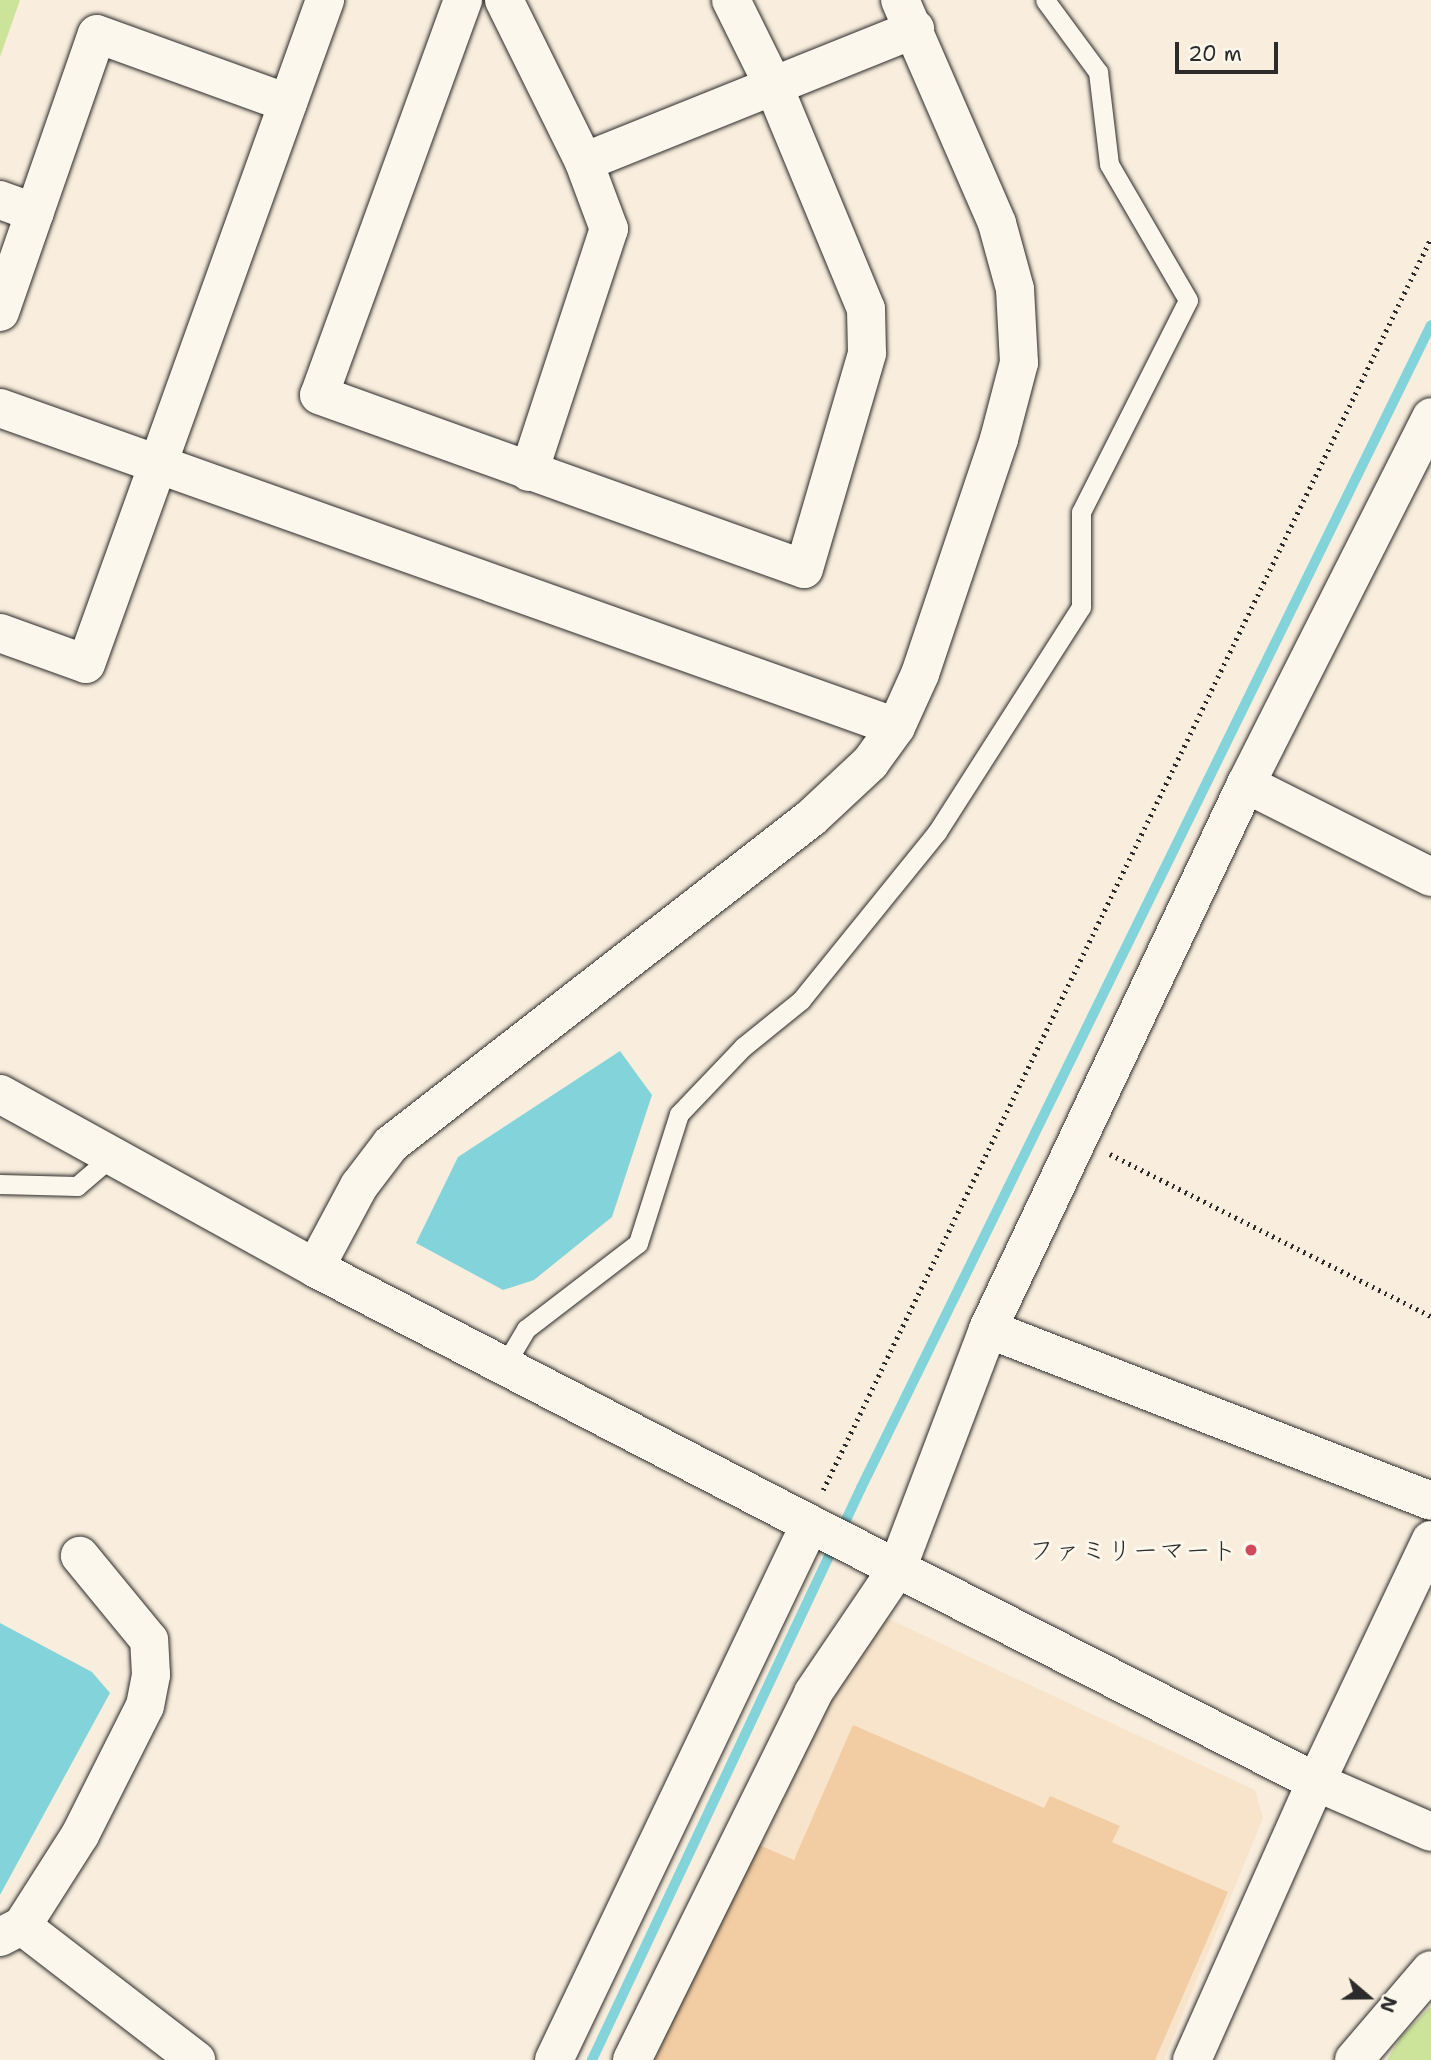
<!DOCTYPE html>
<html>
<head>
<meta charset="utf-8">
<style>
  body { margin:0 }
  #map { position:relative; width:1431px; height:2060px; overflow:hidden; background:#f9eedd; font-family:"Shantell Sans","Klee One",sans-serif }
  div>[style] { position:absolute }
  .built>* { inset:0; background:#f7e4cb }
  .green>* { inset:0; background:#cce49a }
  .water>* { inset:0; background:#82d4da }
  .stream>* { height:10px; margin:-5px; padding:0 5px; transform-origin:5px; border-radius:5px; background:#82d4da }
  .building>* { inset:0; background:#f2cca2 }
  .path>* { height:4.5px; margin-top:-2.25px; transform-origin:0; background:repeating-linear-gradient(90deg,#2b2b2b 0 2px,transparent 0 7px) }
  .roads { filter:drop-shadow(0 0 2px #2b2b2b) drop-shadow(0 0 2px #2b2b2b) }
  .lane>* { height:19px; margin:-9.5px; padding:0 9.5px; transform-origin:9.5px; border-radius:9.5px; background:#fbf7ec }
  .street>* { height:38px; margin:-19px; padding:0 19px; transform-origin:19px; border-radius:19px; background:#fbf7ec }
  .secondary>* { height:38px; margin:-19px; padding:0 19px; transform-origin:19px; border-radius:19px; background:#fbf7ec }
  .dots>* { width:19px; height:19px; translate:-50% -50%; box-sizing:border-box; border:4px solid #fbf7ec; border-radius:50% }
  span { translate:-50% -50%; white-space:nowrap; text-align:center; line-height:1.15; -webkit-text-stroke:6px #fbf7ec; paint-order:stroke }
  .poi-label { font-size:26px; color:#2b2b2b }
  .right { translate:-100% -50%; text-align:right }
  .north { position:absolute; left:1333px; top:1962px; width:70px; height:70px; -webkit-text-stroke:5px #fbf7ec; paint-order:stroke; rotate:110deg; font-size:19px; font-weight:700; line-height:28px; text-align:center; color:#2b2b2b }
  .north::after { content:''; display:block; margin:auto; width:24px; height:32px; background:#2b2b2b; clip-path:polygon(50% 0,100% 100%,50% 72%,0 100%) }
  .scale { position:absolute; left:1175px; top:42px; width:103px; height:32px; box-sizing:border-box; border:4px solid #2b2b2b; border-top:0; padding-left:9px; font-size:21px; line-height:24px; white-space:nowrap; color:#2b2b2b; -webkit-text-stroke:5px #fbf7ec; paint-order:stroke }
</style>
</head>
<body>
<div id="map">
  <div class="built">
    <i style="clip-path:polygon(880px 1615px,1255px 1790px,1263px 1818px,1164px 2060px,647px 2060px,821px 1705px)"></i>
  </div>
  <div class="green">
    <i style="clip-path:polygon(0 0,20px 0,0 57px)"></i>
    <i style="clip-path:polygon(1431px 2006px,1431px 2060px,1387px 2060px,1401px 2037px)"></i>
  </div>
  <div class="water">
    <i style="clip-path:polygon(620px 1051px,652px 1095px,612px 1217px,534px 1280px,503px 1290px,416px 1243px,458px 1157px)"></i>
    <i style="clip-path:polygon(0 1623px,92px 1672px,110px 1693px,0 1895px)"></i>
  </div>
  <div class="stream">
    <i style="left:592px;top:2060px;width:632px;rotate:-64.81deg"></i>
    <i style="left:861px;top:1488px;width:1295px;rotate:-63.89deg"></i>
  </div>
  <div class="building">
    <i style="clip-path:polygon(853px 1725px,1044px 1808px,1050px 1796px,1120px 1826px,1112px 1842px,1228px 1892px,1155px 2060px,655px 2060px,750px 1841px,794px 1860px)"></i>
  </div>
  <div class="path">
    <i style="left:1110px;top:1154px;width:360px;rotate:26.8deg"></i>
    <i style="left:823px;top:1490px;width:1392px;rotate:-64.1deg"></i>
  </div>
  <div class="roads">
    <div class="lane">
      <i style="left:0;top:1184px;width:77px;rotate:1.5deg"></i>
      <i style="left:77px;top:1186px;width:45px;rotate:-40.5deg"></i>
      <i style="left:504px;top:1366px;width:43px;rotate:-59.3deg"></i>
      <i style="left:526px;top:1329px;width:141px;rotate:-37.5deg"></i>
      <i style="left:638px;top:1243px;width:135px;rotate:-72.4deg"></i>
      <i style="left:679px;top:1114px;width:93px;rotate:-46.3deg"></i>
      <i style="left:743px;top:1047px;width:75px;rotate:-39deg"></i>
      <i style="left:801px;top:1000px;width:216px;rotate:-51deg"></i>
      <i style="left:937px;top:832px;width:267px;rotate:-57.4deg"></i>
      <i style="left:1081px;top:607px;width:95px;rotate:-90deg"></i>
      <i style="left:1081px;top:512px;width:237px;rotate:-63.2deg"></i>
      <i style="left:1188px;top:300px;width:157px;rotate:-120.2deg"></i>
      <i style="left:1109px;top:164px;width:93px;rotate:-96.8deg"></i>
      <i style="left:1098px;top:72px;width:89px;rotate:-126.4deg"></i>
    </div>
    <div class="street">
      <i style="left:463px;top:0;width:420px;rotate:110deg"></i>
      <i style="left:319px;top:395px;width:515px;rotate:19.74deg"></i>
      <i style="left:804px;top:569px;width:225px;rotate:-73.7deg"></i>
      <i style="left:867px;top:353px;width:44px;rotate:-91.3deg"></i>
      <i style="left:866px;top:309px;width:240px;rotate:-112.5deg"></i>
      <i style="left:774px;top:87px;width:97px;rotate:-116.3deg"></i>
      <i style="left:504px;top:0;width:181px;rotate:63.7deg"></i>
      <i style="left:584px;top:162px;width:357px;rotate:-21.9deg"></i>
      <i style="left:0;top:200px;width:37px;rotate:20deg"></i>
      <i style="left:0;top:312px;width:294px;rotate:-70.8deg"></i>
      <i style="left:97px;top:34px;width:203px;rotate:19.9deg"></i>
      <i style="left:0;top:408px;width:951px;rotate:19.6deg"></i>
      <i style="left:529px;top:472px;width:256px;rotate:-71.8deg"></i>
      <i style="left:609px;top:229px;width:72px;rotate:-110.5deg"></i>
      <i style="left:0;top:633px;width:91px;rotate:19.8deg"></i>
      <i style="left:86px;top:664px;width:706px;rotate:-70.2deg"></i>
      <i style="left:1246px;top:784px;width:207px;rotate:26.7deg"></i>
      <i style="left:988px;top:1329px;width:475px;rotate:21.2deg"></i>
      <i style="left:22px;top:1926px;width:220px;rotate:37.6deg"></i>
      <i style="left:0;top:1937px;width:25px;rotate:-27deg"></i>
      <i style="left:22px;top:1926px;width:108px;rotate:-57.5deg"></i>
      <i style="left:80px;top:1835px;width:144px;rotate:-63.3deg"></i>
      <i style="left:145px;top:1706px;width:32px;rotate:-79deg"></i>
      <i style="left:151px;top:1675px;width:35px;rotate:-93deg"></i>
      <i style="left:149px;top:1640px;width:109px;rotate:-129.4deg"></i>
      <i style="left:554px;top:2060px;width:594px;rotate:-64.47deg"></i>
      <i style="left:632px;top:2060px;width:409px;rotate:-63.7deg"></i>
      <i style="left:813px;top:1693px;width:150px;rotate:-55.9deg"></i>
      <i style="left:897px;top:1569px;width:257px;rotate:-69.2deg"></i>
      <i style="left:988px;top:1329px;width:603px;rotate:-64.67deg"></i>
      <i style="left:1246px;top:784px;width:411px;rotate:-63.2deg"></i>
      <i style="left:1354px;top:2060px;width:118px;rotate:-49.5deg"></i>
    </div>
    <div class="secondary">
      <i style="left:0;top:1094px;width:360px;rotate:28.9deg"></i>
      <i style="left:315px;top:1268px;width:557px;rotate:27.35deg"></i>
      <i style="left:810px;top:1524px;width:568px;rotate:27.02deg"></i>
      <i style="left:1316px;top:1782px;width:125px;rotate:23.5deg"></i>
      <i style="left:315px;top:1268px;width:93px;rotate:-61.8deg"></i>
      <i style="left:359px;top:1186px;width:53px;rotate:-52.7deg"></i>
      <i style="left:391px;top:1144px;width:532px;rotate:-37.82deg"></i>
      <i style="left:811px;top:818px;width:81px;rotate:-43deg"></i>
      <i style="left:870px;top:763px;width:44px;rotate:-54.2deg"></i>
      <i style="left:896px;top:727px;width:58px;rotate:-65.6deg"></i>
      <i style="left:920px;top:674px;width:248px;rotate:-71.4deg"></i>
      <i style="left:999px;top:439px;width:79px;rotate:-75.3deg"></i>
      <i style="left:1019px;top:363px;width:74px;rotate:-93.1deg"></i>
      <i style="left:1015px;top:289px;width:68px;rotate:-105.3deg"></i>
      <i style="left:997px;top:223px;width:243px;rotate:-113.5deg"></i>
      <i style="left:1192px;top:2060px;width:304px;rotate:-66deg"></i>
      <i style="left:1316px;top:1782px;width:268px;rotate:-64.6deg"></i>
    </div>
  </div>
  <div class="dots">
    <i style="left:1251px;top:1550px;background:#d1495b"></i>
  </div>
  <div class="poi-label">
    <span class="right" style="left:1237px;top:1550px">ファミリーマート</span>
  </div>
  <div class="north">N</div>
  <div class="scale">20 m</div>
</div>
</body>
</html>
